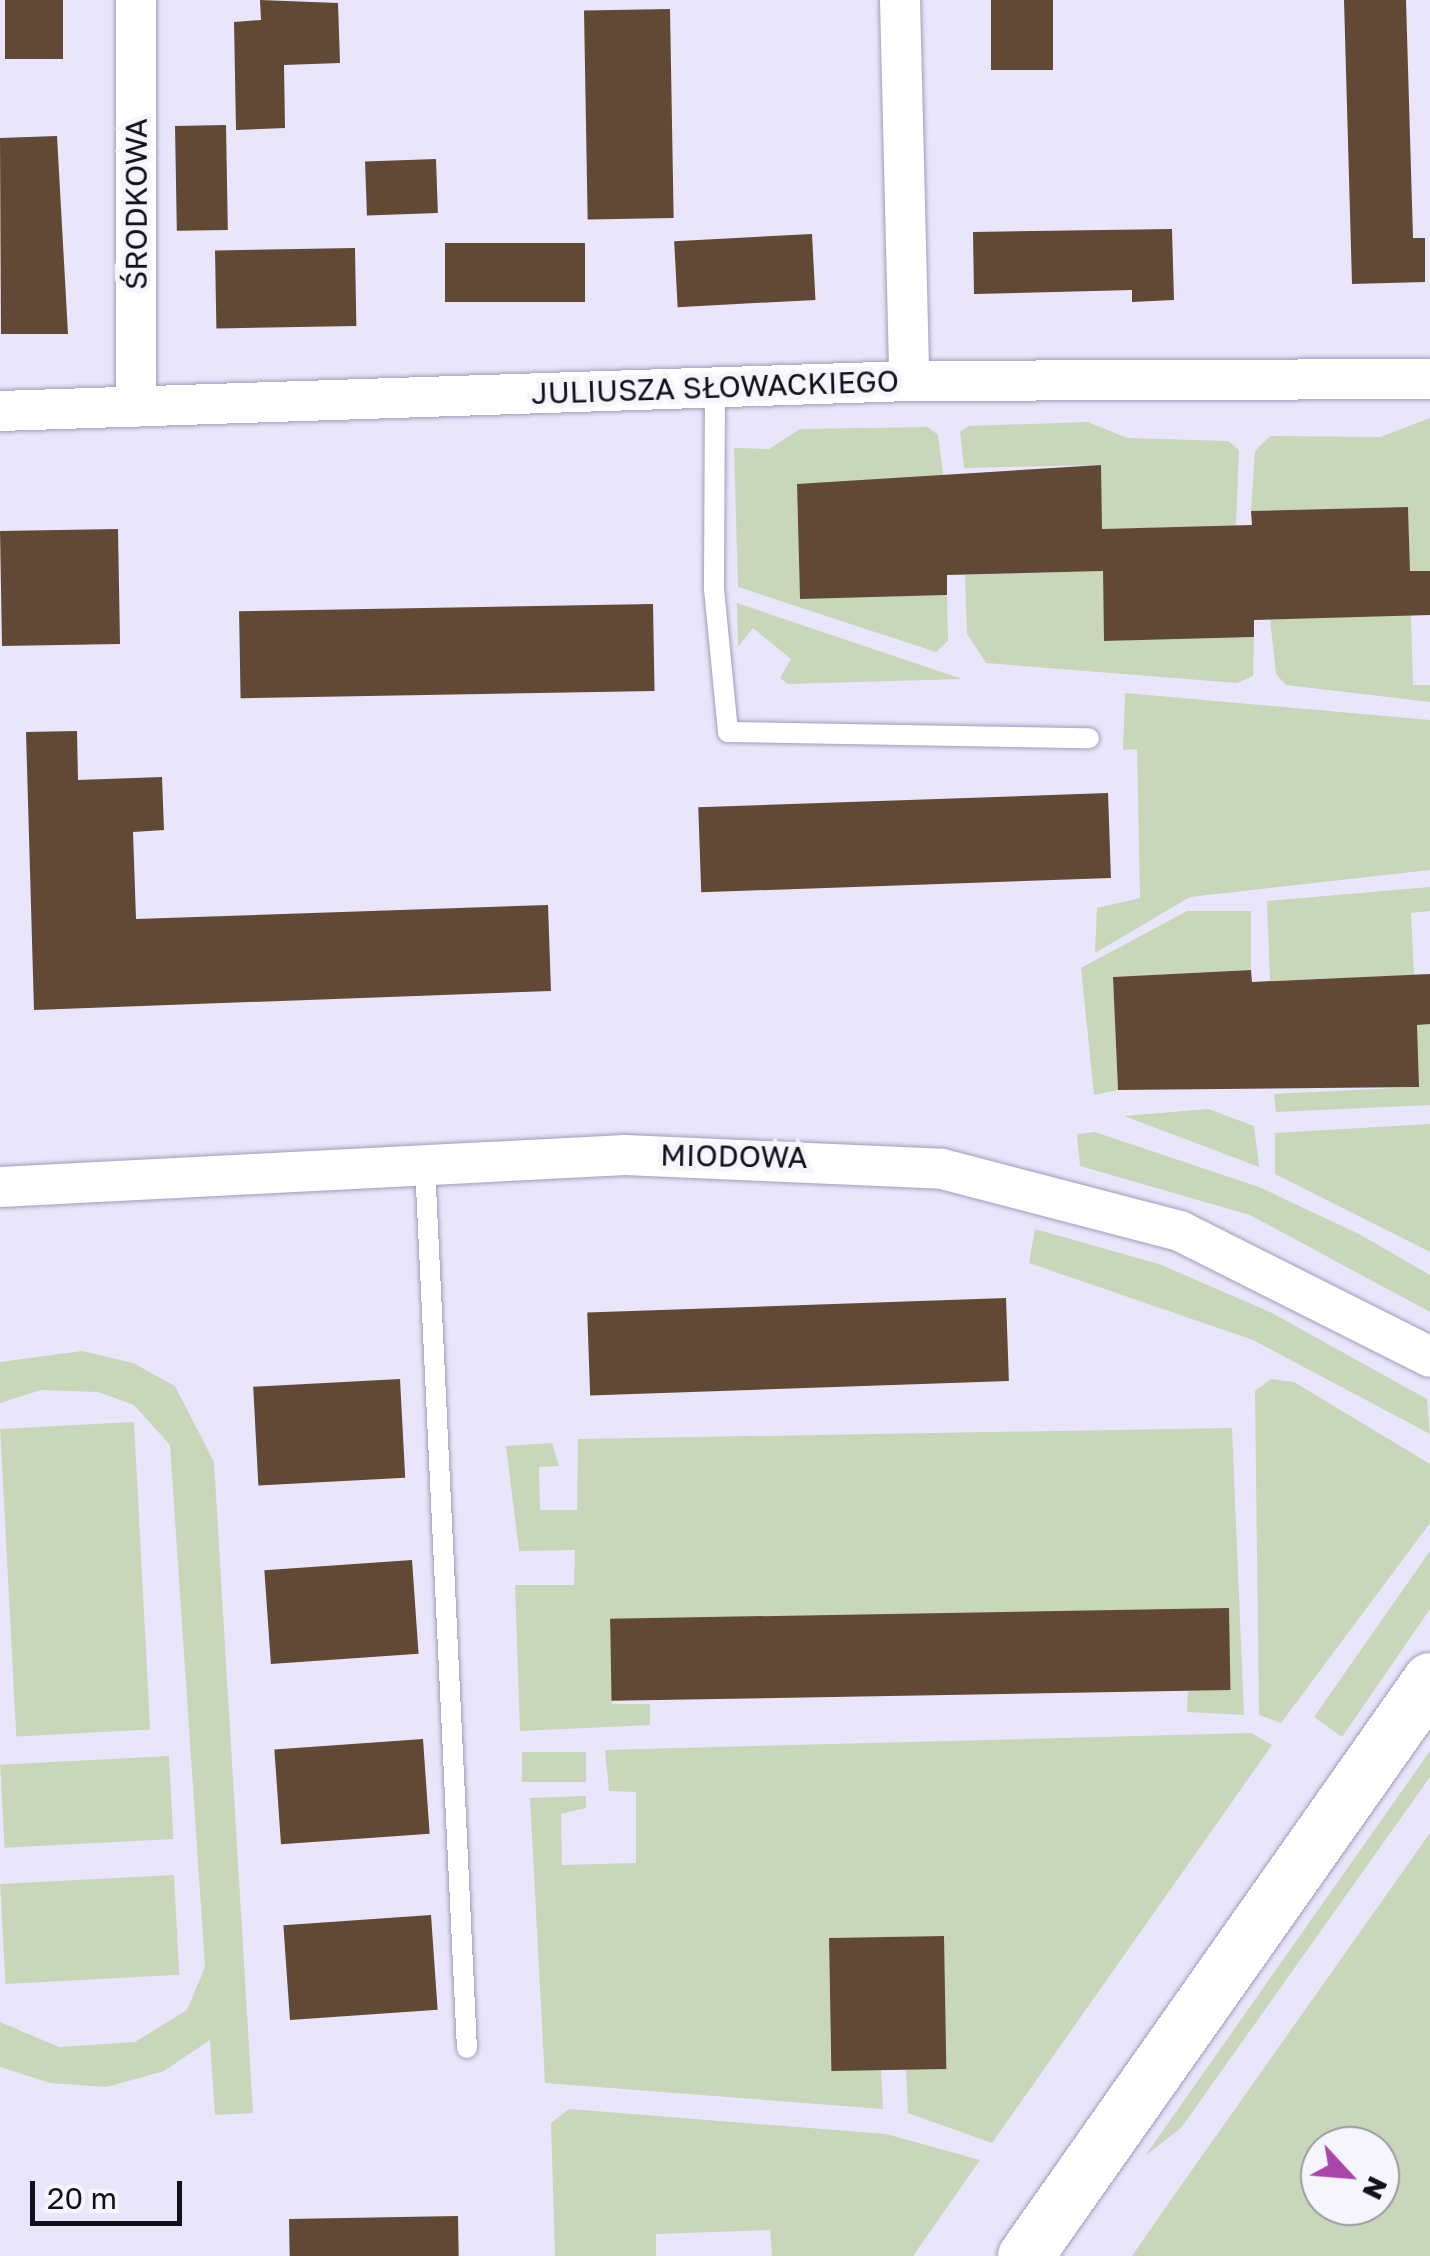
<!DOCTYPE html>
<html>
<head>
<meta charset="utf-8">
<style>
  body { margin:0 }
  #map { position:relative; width:1430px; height:2256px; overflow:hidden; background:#e9e6fb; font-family:"Golos Text",sans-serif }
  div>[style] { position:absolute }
  .green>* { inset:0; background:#c8d6b9; transform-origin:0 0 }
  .building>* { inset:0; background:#614935; transform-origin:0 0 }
  .roads { filter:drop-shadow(0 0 2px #a09cbb) drop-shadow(0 0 2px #a09cbb) }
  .lane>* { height:20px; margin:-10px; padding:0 10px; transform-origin:10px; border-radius:10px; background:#fff }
  .street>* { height:40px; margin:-20px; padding:0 20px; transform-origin:20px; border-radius:20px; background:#fff }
  .secondary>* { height:55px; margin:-27.5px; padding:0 27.5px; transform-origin:27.5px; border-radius:27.5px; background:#fff }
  span { translate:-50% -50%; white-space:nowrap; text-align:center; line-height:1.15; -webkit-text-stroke:10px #f6f5fc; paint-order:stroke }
  .street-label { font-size:30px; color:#11101b }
  .north { position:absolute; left:1300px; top:2126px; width:100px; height:100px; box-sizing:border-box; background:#f6f5fc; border:2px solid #9a99a2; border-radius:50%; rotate:116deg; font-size:28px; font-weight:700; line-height:40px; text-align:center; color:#11101b }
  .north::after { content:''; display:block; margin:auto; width:35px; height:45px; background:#aa45a9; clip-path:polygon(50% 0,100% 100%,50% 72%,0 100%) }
  .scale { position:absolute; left:30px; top:2181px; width:152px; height:45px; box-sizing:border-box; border:5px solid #11101b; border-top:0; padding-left:12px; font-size:30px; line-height:35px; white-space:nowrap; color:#11101b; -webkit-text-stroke:8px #f6f5fc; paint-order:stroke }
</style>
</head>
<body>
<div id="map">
  <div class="green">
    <i style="clip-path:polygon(1430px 418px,1430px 571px,1410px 571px,1408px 507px,1251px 511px,1255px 451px,1270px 436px,1380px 437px)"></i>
    <i style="clip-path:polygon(1088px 422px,1127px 438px,1228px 441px,1239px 450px,1236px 526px,1102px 529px,1100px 465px,964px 468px,960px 432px,968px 426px)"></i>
    <i style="clip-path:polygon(928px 427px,938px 435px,944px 480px,797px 484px,800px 598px,947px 595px,948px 641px,936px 652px,738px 587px,734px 448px,769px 449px,800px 429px)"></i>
    <i style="clip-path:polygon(1103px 571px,1105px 641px,1254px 637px,1253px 676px,1237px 683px,986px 663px,967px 634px,965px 575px)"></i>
    <i style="clip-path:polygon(737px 603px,962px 679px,788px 684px,780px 678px,791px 659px,753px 628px,738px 647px)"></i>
    <i style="clip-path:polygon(1411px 615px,1413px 685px,1430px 685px,1430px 702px,1286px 685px,1276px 674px,1270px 619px)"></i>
    <i style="clip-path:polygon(1125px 693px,1430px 720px,1430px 870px,1190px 897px,1095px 953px,1097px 908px,1140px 898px,1137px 749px,1123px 750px)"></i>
    <i style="clip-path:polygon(1430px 887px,1430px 911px,1411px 913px,1414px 975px,1270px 981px,1267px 901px)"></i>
    <i style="clip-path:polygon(1187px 911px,1251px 911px,1251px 970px,1113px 977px,1118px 1090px,1094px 1095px,1081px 968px)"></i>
    <i style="clip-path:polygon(1430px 1024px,1430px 1105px,1276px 1112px,1274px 1094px,1418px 1087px,1417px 1025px)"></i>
    <i style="clip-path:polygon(1208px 1109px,1254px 1126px,1259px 1167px,1124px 1116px)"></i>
    <i style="clip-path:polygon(1430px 1124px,1430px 1252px,1275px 1174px,1275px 1133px)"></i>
    <i style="clip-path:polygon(1095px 1132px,1259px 1187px,1359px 1234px,1430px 1275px,1430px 1312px,1250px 1215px,1080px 1166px,1077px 1134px)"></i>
    <i style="clip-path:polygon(1035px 1229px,1159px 1264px,1270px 1312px,1427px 1399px,1430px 1434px,1253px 1340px,1029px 1263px)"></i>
    <i style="clip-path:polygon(82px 1351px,133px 1363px,175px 1386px,214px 1462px,253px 2113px,215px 2115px,210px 2040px,164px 2071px,107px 2087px,50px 2083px,0 2067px,0 2022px,59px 2047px,135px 2042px,187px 2010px,205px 1967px,170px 1445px,134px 1405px,98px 1392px,41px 1390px,0 1403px,0 1362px)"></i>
    <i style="clip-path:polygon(1271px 1379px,1294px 1382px,1430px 1464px,1430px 1523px,1281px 1723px,1259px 1715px,1255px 1391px)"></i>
    <i style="left:134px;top:1422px;width:308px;height:134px;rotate:87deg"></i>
    <i style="clip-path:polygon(1232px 1428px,1244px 1715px,1187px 1712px,1188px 1691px,1230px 1689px,1228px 1608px,610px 1626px,612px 1704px,650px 1704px,650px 1725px,520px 1731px,515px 1585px,574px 1585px,575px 1550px,519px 1551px,506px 1446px,552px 1443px,559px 1466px,539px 1467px,540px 1510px,577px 1510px,578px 1439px)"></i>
    <i style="clip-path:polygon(1430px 1551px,1430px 1609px,1342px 1737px,1314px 1717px)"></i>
    <i style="clip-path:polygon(1251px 1733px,1272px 1745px,992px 2143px,908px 2113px,906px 2069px,943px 1936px,829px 1938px,831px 2070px,881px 2069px,883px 2109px,545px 2083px,530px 1798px,586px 1796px,586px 1808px,561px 1814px,562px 1865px,636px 1863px,636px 1792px,609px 1791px,605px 1750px)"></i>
    <i style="clip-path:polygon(1430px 1751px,1430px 1777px,1181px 2128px,1145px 2156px)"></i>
    <i style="left:522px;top:1752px;width:64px;height:30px"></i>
    <i style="left:169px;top:1756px;width:83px;height:169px;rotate:87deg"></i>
    <i style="clip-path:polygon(evenodd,1430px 1833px,1430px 2256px,1132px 2256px,1170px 2201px,1430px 1833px,1380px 2146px,1380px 2206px,1320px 2206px,1320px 2146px,1380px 2146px)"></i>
    <i style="left:174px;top:1875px;width:100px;height:174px;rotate:87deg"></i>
    <i style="clip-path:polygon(569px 2109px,886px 2134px,980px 2160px,913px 2256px,772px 2256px,770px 2230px,656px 2234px,656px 2256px,555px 2256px,551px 2123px)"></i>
  </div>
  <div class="building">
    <i style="left:5px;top:0;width:58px;height:59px"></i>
    <i style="clip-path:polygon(260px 0,338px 3px,340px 63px,284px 65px,285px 128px,236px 130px,234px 22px,261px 20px)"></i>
    <i style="left:991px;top:0;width:62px;height:70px"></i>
    <i style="clip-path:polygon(1344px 0,1406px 0,1413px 238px,1425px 238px,1425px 282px,1352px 284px)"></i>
    <i style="left:670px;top:9px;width:209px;height:86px;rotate:89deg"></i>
    <i style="left:226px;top:125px;width:105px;height:51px;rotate:89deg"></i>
    <i style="clip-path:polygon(57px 136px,68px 334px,1px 334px,0 138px)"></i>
    <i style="left:436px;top:159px;width:54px;height:71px;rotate:88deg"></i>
    <i style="clip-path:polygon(1172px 229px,1174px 300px,1132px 302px,1132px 290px,974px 294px,973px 232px)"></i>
    <i style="left:812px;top:234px;width:66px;height:138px;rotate:87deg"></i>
    <i style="left:585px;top:243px;width:59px;height:140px;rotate:90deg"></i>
    <i style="left:355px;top:248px;width:78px;height:140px;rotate:89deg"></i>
    <i style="clip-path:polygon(1101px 465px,1102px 529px,1252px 525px,1251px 511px,1408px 507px,1410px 571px,1430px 571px,1430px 615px,1254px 620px,1254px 637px,1104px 641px,1103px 571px,947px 575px,947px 595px,800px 599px,797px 484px)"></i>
    <i style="left:118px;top:529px;width:115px;height:118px;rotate:89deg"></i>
    <i style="left:653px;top:604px;width:87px;height:414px;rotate:89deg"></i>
    <i style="clip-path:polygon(77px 731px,78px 780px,162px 777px,164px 830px,133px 832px,136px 919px,548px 905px,551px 991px,34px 1010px,26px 732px)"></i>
    <i style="left:1108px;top:793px;width:85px;height:410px;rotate:88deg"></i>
    <i style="clip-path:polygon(1251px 970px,1252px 982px,1430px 974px,1430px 1024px,1417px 1025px,1419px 1087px,1118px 1090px,1113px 977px)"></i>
    <i style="left:1006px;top:1298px;width:83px;height:419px;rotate:88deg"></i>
    <i style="left:400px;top:1379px;width:99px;height:147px;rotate:87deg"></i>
    <i style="left:412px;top:1560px;width:94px;height:148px;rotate:86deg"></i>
    <i style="left:1229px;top:1608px;width:82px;height:619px;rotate:89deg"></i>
    <i style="left:423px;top:1739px;width:95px;height:149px;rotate:86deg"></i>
    <i style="left:431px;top:1915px;width:95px;height:148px;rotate:86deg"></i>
    <i style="left:944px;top:1936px;width:133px;height:115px;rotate:89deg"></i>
    <i style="left:458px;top:2216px;width:40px;height:169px;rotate:89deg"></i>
  </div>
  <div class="roads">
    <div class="lane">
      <i style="left:715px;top:388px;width:201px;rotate:90.3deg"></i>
      <i style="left:714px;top:589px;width:144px;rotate:84.4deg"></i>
      <i style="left:728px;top:732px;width:361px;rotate:1deg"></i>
      <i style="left:425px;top:1165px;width:884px;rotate:87.28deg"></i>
    </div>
    <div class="street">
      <i style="left:136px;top:0;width:407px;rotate:90deg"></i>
      <i style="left:900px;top:0;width:381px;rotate:88.6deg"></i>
      <i style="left:0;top:411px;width:909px;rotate:-1.89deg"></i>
      <i style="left:909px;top:381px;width:521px;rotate:-0.22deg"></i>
      <i style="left:0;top:1187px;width:626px;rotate:-2.93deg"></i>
      <i style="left:625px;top:1155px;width:317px;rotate:2.5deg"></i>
      <i style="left:942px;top:1169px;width:246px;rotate:14.6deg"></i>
      <i style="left:1180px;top:1231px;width:280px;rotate:26.7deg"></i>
    </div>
    <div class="secondary">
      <i style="left:1025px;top:2256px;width:704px;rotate:-54.89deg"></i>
    </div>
  </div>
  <div class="street-label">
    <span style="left:136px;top:204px;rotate:-90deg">ŚRODKOWA</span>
    <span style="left:715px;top:387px;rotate:-2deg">JULIUSZA SŁOWACKIEGO</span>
    <span style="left:734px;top:1156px;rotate:1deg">MIODOWA</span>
  </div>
  <div class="north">N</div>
  <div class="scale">20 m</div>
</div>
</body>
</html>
